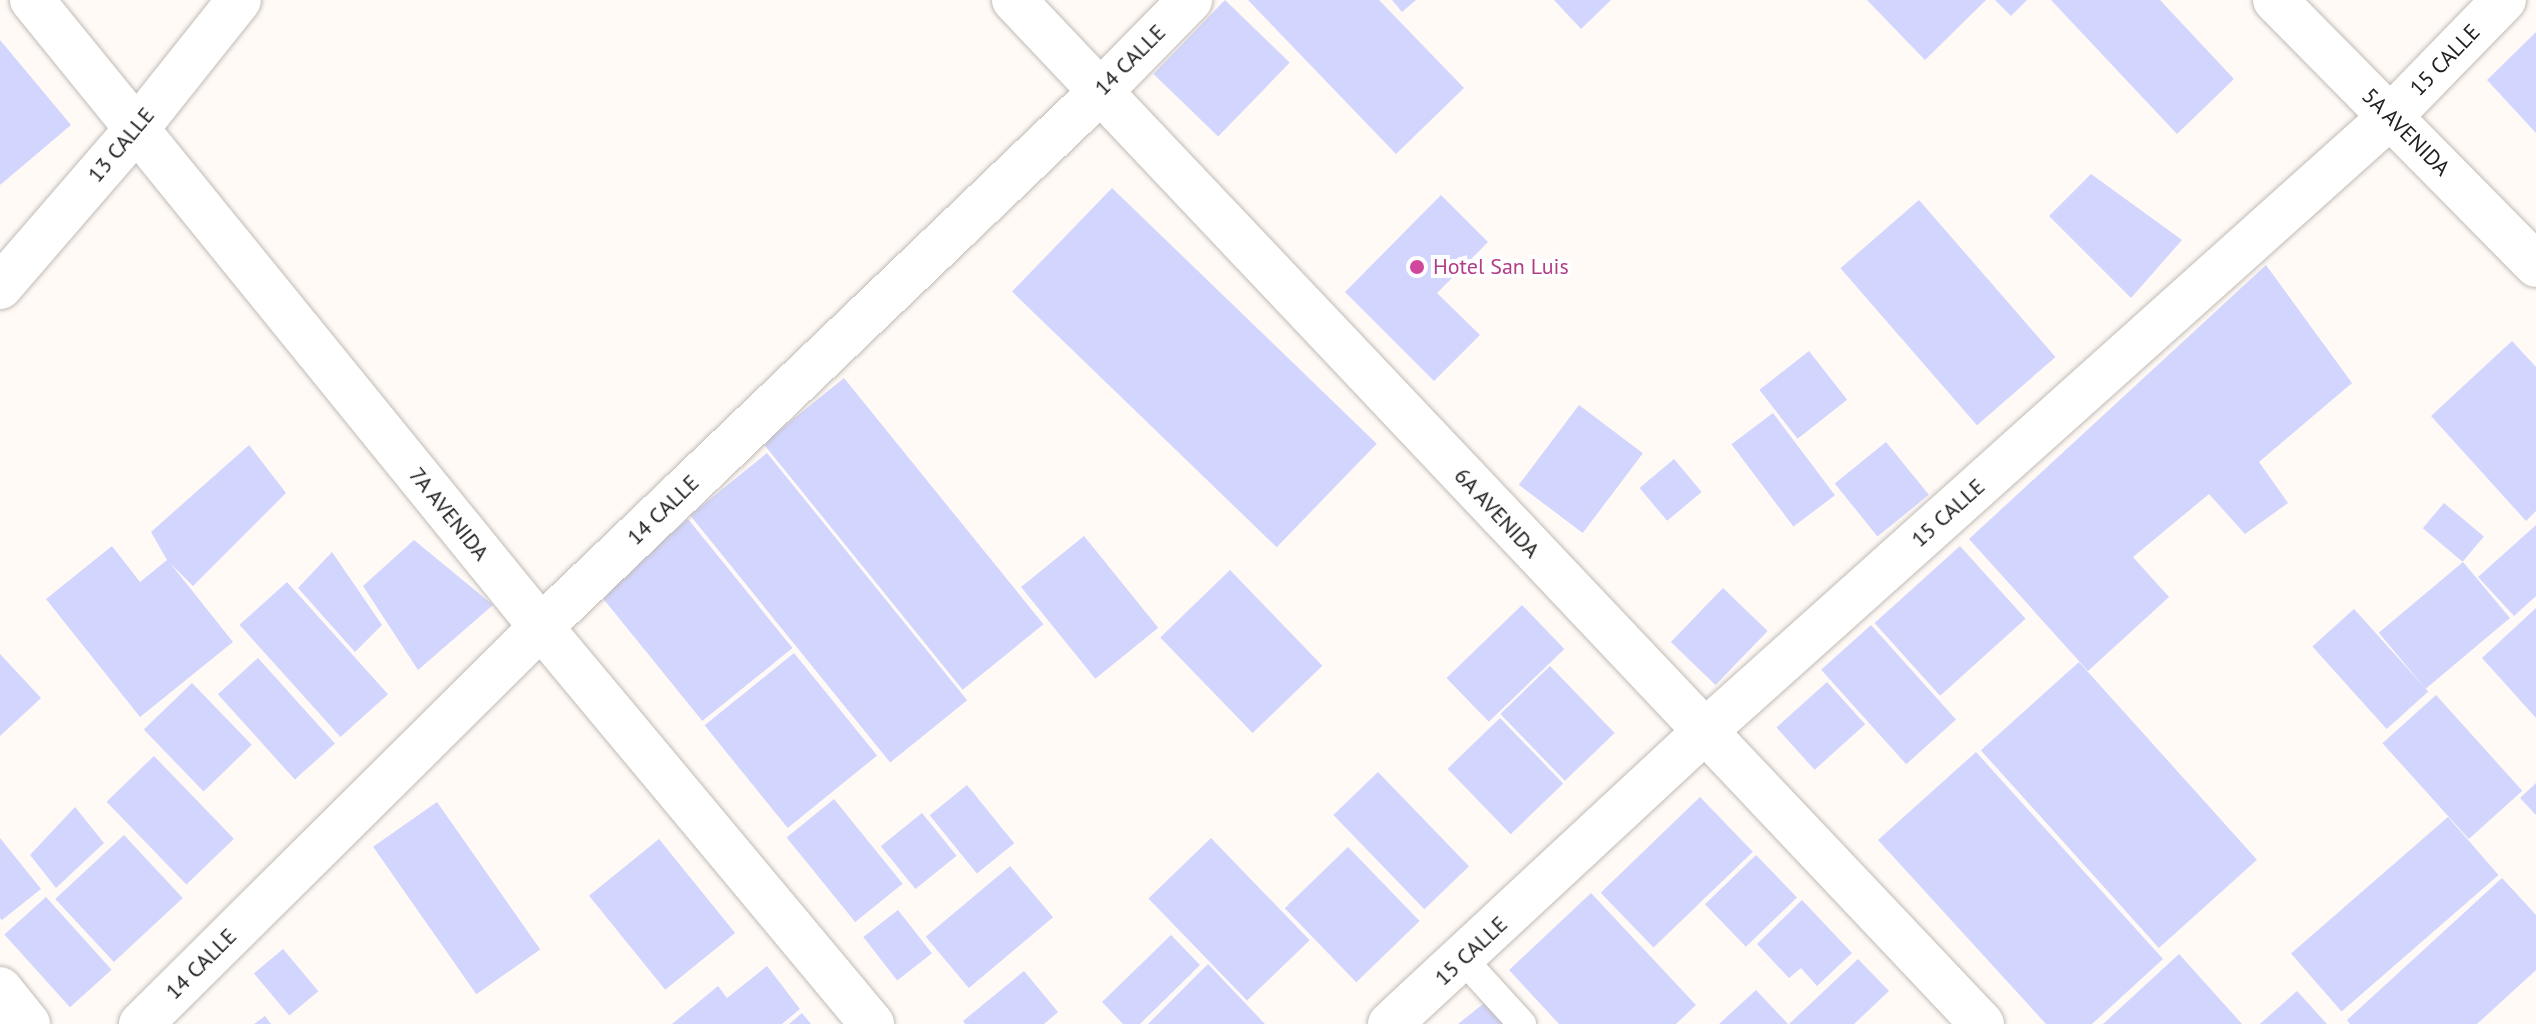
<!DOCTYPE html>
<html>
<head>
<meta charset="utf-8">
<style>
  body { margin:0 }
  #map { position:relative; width:2536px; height:1024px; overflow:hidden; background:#fffaf6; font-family:"PT Sans",sans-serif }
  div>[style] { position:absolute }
  .building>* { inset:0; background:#d2d5fd; transform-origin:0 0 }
  .roads { filter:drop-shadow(0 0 2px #c1bbb6) drop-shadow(0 0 2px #c1bbb6) }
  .lane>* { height:28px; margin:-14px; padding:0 14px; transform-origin:14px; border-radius:14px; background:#fff }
  .street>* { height:44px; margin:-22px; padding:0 22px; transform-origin:22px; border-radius:22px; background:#fff }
  .primary>* { height:44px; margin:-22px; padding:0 22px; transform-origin:22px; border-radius:22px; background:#fff }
  .dots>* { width:22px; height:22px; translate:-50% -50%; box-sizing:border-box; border:4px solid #fff; border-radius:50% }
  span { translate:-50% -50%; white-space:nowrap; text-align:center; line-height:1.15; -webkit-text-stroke:8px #fff; paint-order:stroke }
  .street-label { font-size:22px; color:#201e1c }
  .hotel-label { font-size:22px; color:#b23c85 }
  .left { translate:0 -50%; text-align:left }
</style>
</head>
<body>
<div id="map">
  <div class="building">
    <i style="left:1225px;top:0;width:90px;height:103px;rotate:44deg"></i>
    <i style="clip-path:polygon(1248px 0,1379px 0,1464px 88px,1396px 154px)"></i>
    <i style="clip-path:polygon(1392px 0,1416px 0,1402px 12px)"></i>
    <i style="clip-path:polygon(1554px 0,1611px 0,1581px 29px)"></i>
    <i style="clip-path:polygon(1867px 0,1986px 0,1925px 60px)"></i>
    <i style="clip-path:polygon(1995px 0,2027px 0,2011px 16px)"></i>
    <i style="clip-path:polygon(2051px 0,2160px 0,2234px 79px,2177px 134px)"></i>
    <i style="clip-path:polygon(2536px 32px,2536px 133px,2487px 80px)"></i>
    <i style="clip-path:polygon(0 40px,71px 125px,0 185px)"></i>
    <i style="clip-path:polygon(2091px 174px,2182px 240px,2131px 298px,2049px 216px)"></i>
    <i style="left:1112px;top:188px;width:368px;height:144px;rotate:44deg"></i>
    <i style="clip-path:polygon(1441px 195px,1488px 242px,1437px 293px,1480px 335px,1434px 381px,1345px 292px)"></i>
    <i style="left:1919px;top:200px;width:208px;height:104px;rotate:49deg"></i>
    <i style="clip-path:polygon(2266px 265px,2352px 383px,2259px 462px,2288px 503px,2245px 534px,2209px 494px,2133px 557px,2169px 597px,2088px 671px,1969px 539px)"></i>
    <i style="clip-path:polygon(2512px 341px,2536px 367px,2536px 511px,2526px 521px,2431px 416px)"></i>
    <i style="left:1809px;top:351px;width:62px;height:63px;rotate:52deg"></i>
    <i style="left:844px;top:378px;width:317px;height:104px;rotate:51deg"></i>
    <i style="left:1579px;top:405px;width:80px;height:100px;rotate:37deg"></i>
    <i style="left:1773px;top:413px;width:103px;height:52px;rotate:53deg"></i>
    <i style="left:1886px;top:442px;width:68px;height:66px;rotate:51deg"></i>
    <i style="clip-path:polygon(249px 445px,286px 493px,193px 586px,170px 563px,233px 642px,140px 717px,46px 599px,112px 546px,140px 582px,167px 560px,151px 532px)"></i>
    <i style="left:767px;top:453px;width:318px;height:99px;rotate:51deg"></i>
    <i style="left:1674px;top:459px;width:43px;height:45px;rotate:50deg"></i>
    <i style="left:2444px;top:503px;width:52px;height:33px;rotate:40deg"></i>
    <i style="left:688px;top:519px;width:166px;height:116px;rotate:51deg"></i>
    <i style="clip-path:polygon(2536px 525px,2536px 596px,2514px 616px,2478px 577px)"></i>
    <i style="left:1084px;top:536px;width:118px;height:81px;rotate:51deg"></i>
    <i style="clip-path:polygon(414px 540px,493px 605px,418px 670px,363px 586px)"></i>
    <i style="left:1960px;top:546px;width:98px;height:115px;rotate:48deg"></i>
    <i style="clip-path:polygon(332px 552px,382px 625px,355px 652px,298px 588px)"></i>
    <i style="left:2463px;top:562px;width:73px;height:110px;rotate:50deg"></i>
    <i style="left:1230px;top:570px;width:133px;height:97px;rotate:46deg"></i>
    <i style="left:287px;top:582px;width:151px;height:64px;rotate:48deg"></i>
    <i style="left:1723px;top:588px;width:62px;height:75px;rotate:44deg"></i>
    <i style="left:1522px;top:605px;width:61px;height:105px;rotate:46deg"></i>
    <i style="clip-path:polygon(2536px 608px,2536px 718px,2482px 658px)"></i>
    <i style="left:2354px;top:609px;width:111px;height:56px;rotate:48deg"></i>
    <i style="left:1871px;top:625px;width:127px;height:67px;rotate:48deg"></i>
    <i style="left:794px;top:653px;width:132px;height:115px;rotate:51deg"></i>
    <i style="clip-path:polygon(0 654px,41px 698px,0 736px)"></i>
    <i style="left:258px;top:658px;width:115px;height:54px;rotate:48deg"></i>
    <i style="left:2079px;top:662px;width:266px;height:132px;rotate:48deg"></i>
    <i style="left:1550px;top:666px;width:93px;height:69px;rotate:46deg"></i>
    <i style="left:1827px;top:682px;width:57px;height:68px;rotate:48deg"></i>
    <i style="left:192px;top:683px;width:86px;height:67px;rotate:46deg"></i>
    <i style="left:2436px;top:695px;width:129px;height:72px;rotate:48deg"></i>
    <i style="left:1500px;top:718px;width:91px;height:73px;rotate:46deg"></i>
    <i style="clip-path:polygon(1976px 752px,2163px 959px,2092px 1024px,2046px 1024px,1878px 840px)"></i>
    <i style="left:154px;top:756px;width:115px;height:66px;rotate:46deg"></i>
    <i style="left:1378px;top:772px;width:131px;height:62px;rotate:46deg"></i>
    <i style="clip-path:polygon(2536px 783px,2536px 815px,2520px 798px)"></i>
    <i style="left:967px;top:785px;width:75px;height:48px;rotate:51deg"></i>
    <i style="left:1700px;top:797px;width:76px;height:138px;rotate:46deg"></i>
    <i style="left:834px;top:799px;width:109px;height:61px;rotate:51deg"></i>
    <i style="left:437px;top:802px;width:180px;height:78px;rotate:55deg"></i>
    <i style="clip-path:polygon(75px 807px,104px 843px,56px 888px,30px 855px)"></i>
    <i style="left:922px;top:813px;width:55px;height:53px;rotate:51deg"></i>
    <i style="left:2448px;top:817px;width:77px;height:208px;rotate:49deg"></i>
    <i style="left:124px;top:835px;width:86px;height:94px;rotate:47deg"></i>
    <i style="clip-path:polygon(0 838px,41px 889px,2px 920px,0 918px)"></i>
    <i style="left:1211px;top:838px;width:142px;height:87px;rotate:46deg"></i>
    <i style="left:659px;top:839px;width:121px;height:90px;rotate:51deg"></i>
    <i style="left:1348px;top:847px;width:103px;height:88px;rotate:46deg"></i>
    <i style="left:1756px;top:855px;width:59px;height:71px;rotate:46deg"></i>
    <i style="left:1010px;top:866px;width:67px;height:110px;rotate:50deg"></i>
    <i style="clip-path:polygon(2502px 878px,2536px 915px,2536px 970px,2477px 1024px,2350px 1024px,2347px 1020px)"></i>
    <i style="clip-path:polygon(1591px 893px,1696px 1005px,1676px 1024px,1559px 1024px,1509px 970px)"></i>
    <i style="left:46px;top:897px;width:98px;height:56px;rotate:48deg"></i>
    <i style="clip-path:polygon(1802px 900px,1852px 953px,1817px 986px,1801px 968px,1789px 978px,1757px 944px)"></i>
    <i style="left:898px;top:910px;width:55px;height:44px;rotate:52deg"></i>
    <i style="clip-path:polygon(1171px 935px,1200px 965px,1140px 1024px,1123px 1024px,1102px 1002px)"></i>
    <i style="left:283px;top:949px;width:55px;height:38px;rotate:50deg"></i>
    <i style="clip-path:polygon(2179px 954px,2242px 1024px,2103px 1024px)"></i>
    <i style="clip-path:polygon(1858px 959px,1889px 991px,1854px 1024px,1789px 1024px)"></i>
    <i style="clip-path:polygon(1208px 964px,1265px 1024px,1148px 1024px)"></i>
    <i style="clip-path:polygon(767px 966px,800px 1009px,782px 1024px,672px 1024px,718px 986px,727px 998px)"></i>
    <i style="clip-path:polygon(1024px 971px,1058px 1012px,1044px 1024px,965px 1024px,963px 1021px)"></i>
    <i style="clip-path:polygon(1756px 990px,1788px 1024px,1719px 1024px)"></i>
    <i style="clip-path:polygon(2297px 991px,2327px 1024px,2260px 1024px)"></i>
    <i style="clip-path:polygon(1488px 1000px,1507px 1024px,1458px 1024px)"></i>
    <i style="clip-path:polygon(802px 1013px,811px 1024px,789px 1024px)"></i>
    <i style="clip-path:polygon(265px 1016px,271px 1024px,254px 1024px)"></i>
  </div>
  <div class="roads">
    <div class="lane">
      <i style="left:1463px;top:959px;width:88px;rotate:47.8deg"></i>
    </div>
    <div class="street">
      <i style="left:32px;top:0;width:808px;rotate:50.93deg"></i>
      <i style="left:541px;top:627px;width:517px;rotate:50.18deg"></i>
      <i style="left:1014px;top:0;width:1409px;rotate:46.61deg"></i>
      <i style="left:0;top:287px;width:211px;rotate:-49.2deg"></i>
      <i style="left:138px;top:127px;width:162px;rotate:-51.5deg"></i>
      <i style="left:0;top:989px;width:45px;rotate:51.3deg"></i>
      <i style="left:141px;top:1024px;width:564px;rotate:-44.78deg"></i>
      <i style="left:541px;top:627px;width:774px;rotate:-43.74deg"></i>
      <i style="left:1100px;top:92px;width:129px;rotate:-45.6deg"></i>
      <i style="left:1390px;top:1024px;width:429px;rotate:-42.9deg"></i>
      <i style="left:1704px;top:732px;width:923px;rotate:-41.88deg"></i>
      <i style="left:2391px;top:116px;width:162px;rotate:-45.8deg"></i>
    </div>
    <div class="primary">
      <i style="left:2275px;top:0;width:372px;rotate:45.4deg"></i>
    </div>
  </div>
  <div class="dots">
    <i style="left:1417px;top:267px;background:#d1479c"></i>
  </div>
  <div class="street-label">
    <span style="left:1130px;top:60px;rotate:-45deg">14 CALLE</span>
    <span style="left:2445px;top:60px;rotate:-46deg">15 CALLE</span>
    <span style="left:2406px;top:132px;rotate:45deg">5A AVENIDA</span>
    <span style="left:121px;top:145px;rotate:-50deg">13 CALLE</span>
    <span style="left:663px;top:510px;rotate:-44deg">14 CALLE</span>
    <span style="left:1497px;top:513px;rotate:47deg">6A AVENIDA</span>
    <span style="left:1948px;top:513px;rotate:-42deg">15 CALLE</span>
    <span style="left:449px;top:514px;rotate:51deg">7A AVENIDA</span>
    <span style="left:1471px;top:951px;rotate:-43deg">15 CALLE</span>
    <span style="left:201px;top:964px;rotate:-45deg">14 CALLE</span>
  </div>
  <div class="hotel-label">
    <span class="left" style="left:1433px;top:267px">Hotel San Luis</span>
  </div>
</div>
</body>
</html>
